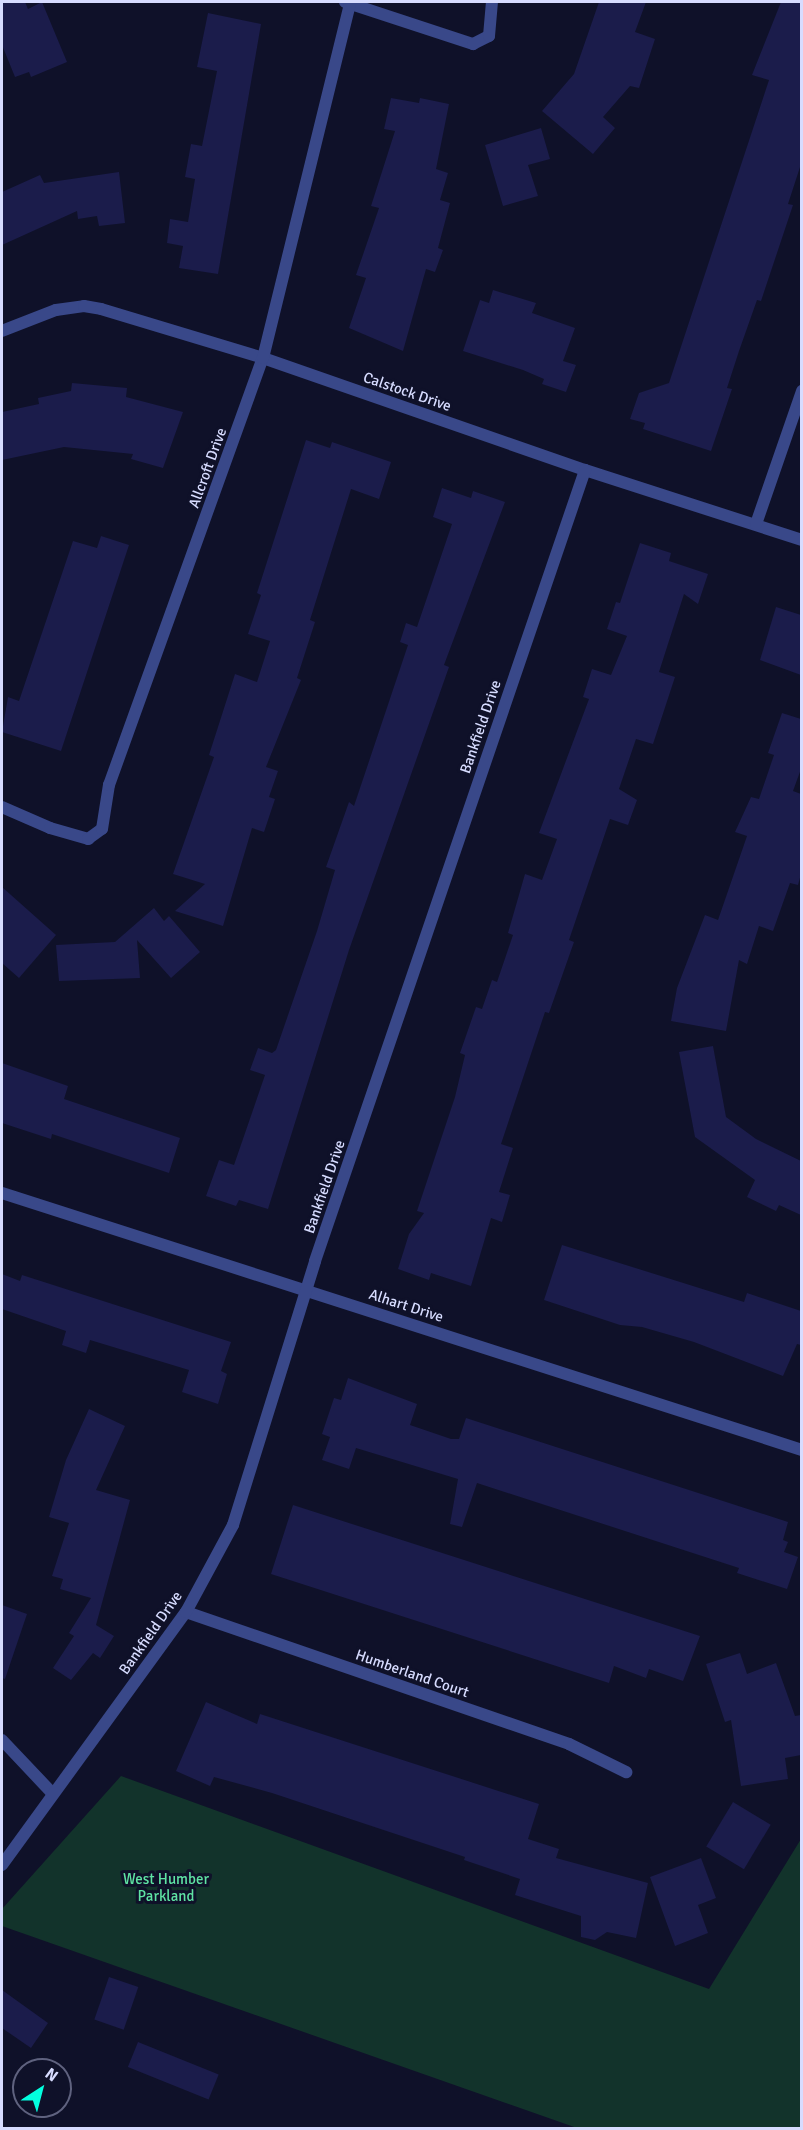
<!DOCTYPE html>
<html>
<head>
<meta charset="utf-8">
<style>
  body { margin:0 }
  #map { position:relative; width:803px; height:2130px; overflow:hidden; background:#0f1129; font-family:Signika,sans-serif }
  div>[style] { position:absolute }
  .green>* { inset:0; background:#12332b }
  .building>* { inset:0; background:#1b1c4b; transform-origin:0 0 }
  .street>* { height:12px; margin:-6px; padding:0 6px; transform-origin:6px; border-radius:6px; background:#394889 }
  span { translate:-50% -50%; white-space:nowrap; text-align:center; line-height:1.15; -webkit-text-stroke:6px #0f1129; paint-order:stroke }
  .street-label { font-size:15px; color:#d7dcff }
  .park-label { font-size:15px; color:#5fe4a4 }
  .frame { position:absolute; inset:0; border:3px solid #d7dcff; pointer-events:none }
  .north { position:absolute; left:12px; top:2058px; width:60px; height:60px; box-sizing:border-box; background:#0f1129; border:2px solid #5f627f; border-radius:50%; rotate:36deg; font-size:16px; font-weight:700; line-height:24px; text-align:center; color:#d7dcff }
  .north::after { content:''; display:block; margin:auto; width:21px; height:27px; background:#03ffdf; clip-path:polygon(50% 0,100% 100%,50% 72%,0 100%) }
</style>
</head>
<body>
<div id="map">
  <div class="green">
    <i style="clip-path:polygon(121px 1776px,709px 1989px,801px 1839px,801px 2128px,577px 2128px,2px 1926px,2px 1909px)"></i>
  </div>
  <div class="building">
    <i style="clip-path:polygon(2px 2px,25px 2px,28px 9px,42px 2px,67px 62px,31px 77px,29px 72px,15px 77px,2px 45px)"></i>
    <i style="clip-path:polygon(599px 2px,646px 2px,635px 32px,655px 39px,639px 88px,630px 86px,603px 117px,615px 128px,593px 154px,542px 111px,574px 74px)"></i>
    <i style="clip-path:polygon(781px 2px,801px 2px,801px 164px,788px 204px,793px 205px,761px 301px,757px 300px,739px 351px,727px 388px,732px 389px,711px 451px,643px 429px,645px 423px,630px 419px,639px 393px,669px 383px,769px 80px,752px 75px)"></i>
    <i style="clip-path:polygon(208px 13px,261px 24px,218px 274px,179px 268px,183px 246px,167px 243px,170px 219px,188px 222px,195px 179px,185px 177px,191px 144px,202px 146px,217px 71px,197px 67px)"></i>
    <i style="clip-path:polygon(391px 98px,419px 103px,420px 98px,449px 104px,436px 169px,448px 173px,440px 200px,450px 203px,438px 248px,443px 250px,435px 272px,426px 269px,403px 351px,349px 328px,366px 278px,356px 275px,379px 208px,371px 206px,395px 131px,384px 129px)"></i>
    <i style="clip-path:polygon(541px 128px,550px 159px,528px 165px,538px 196px,503px 206px,485px 145px)"></i>
    <i style="clip-path:polygon(119px 172px,125px 223px,99px 226px,97px 216px,78px 219px,77px 211px,2px 245px,2px 192px,40px 175px,44px 183px)"></i>
    <i style="clip-path:polygon(493px 290px,536px 303px,532px 313px,575px 328px,563px 361px,576px 365px,566px 392px,542px 384px,544px 379px,523px 370px,463px 351px,480px 300px,489px 303px)"></i>
    <i style="clip-path:polygon(72px 383px,127px 388px,126px 397px,183px 412px,163px 468px,131px 459px,133px 454px,64px 447px,2px 460px,2px 412px,39px 404px,38px 398px,71px 391px)"></i>
    <i style="clip-path:polygon(306px 440px,330px 448px,332px 442px,391px 462px,379px 499px,351px 489px,310px 620px,315px 622px,297px 678px,301px 680px,266px 767px,278px 771px,269px 797px,275px 799px,264px 832px,252px 828px,223px 926px,175px 911px,205px 884px,173px 874px,214px 757px,209px 755px,235px 674px,257px 682px,270px 641px,248px 634px,261px 595px,257px 593px)"></i>
    <i style="clip-path:polygon(442px 488px,471px 498px,473px 491px,505px 502px,444px 665px,449px 667px,349px 950px,268px 1209px,239px 1200px,236px 1206px,206px 1196px,219px 1160px,234px 1165px,265px 1075px,250px 1070px,258px 1048px,272px 1053px,276px 1050px,317px 931px,335px 870px,326px 867px,349px 802px,354px 806px,408px 645px,400px 642px,406px 623px,417px 627px,452px 524px,433px 517px)"></i>
    <i style="clip-path:polygon(101px 536px,129px 545px,61px 751px,2px 732px,8px 697px,19px 701px,73px 541px,97px 548px)"></i>
    <i style="clip-path:polygon(640px 543px,671px 553px,669px 561px,708px 574px,698px 604px,684px 594px,659px 672px,675px 677px,653px 744px,636px 739px,619px 789px,637px 800px,628px 825px,610px 819px,569px 940px,574px 942px,549px 1013px,545px 1012px,501px 1144px,513px 1148px,499px 1192px,510px 1195px,502px 1222px,491px 1218px,471px 1286px,431px 1273px,429px 1280px,398px 1269px,409px 1234px,424px 1213px,417px 1211px,455px 1097px,465px 1055px,460px 1053px,476px 1007px,482px 1009px,492px 980px,497px 982px,513px 935px,508px 933px,525px 874px,542px 880px,557px 839px,539px 833px,589px 699px,583px 697px,592px 669px,611px 675px,627px 636px,607px 629px,616px 602px,620px 603px)"></i>
    <i style="clip-path:polygon(776px 607px,801px 615px,801px 675px,760px 660px)"></i>
    <i style="clip-path:polygon(782px 713px,801px 719px,801px 769px,793px 791px,801px 794px,801px 874px,798px 885px,790px 883px,773px 931px,759px 926px,747px 964px,739px 960px,726px 1031px,671px 1021px,677px 988px,705px 915px,718px 920px,747px 836px,735px 832px,751px 797px,759px 799px,774px 755px,768px 753px)"></i>
    <i style="clip-path:polygon(2px 887px,56px 935px,19px 978px,2px 963px)"></i>
    <i style="clip-path:polygon(154px 908px,164px 921px,169px 916px,200px 952px,171px 978px,137px 940px,140px 978px,59px 981px,56px 945px,115px 942px)"></i>
    <i style="clip-path:polygon(713px 1046px,726px 1117px,756px 1139px,801px 1161px,801px 1215px,779px 1205px,776px 1211px,747px 1197px,755px 1180px,695px 1137px,679px 1052px)"></i>
    <i style="clip-path:polygon(2px 1063px,68px 1086px,64px 1099px,180px 1138px,169px 1173px,52px 1134px,51px 1139px,2px 1123px)"></i>
    <i style="clip-path:polygon(562px 1245px,744px 1302px,747px 1293px,801px 1311px,801px 1345px,797px 1344px,783px 1376px,694px 1342px,642px 1327px,620px 1325px,544px 1300px)"></i>
    <i style="clip-path:polygon(2px 1274px,20px 1281px,22px 1275px,231px 1342px,221px 1371px,227px 1374px,218px 1404px,182px 1392px,189px 1370px,90px 1340px,86px 1353px,62px 1345px,66px 1331px,2px 1309px)"></i>
    <i style="clip-path:polygon(348px 1378px,417px 1404px,410px 1425px,451px 1439px,459px 1439px,466px 1418px,788px 1522px,783px 1540px,788px 1542px,784px 1552px,798px 1557px,787px 1589px,737px 1573px,739px 1568px,477px 1483px,462px 1527px,450px 1524px,458px 1479px,356px 1448px,349px 1469px,322px 1460px,330px 1437px,322px 1434px,334px 1398px,341px 1400px)"></i>
    <i style="clip-path:polygon(89px 1409px,125px 1426px,96px 1490px,130px 1500px,96px 1625px,114px 1636px,100px 1658px,93px 1653px,71px 1680px,53px 1668px,74px 1636px,69px 1633px,91px 1598px,60px 1589px,63px 1579px,52px 1576px,69px 1523px,49px 1517px,66px 1460px)"></i>
    <i style="clip-path:polygon(293px 1505px,700px 1636px,683px 1681px,649px 1669px,646px 1678px,614px 1666px,609px 1683px,271px 1574px)"></i>
    <i style="clip-path:polygon(2px 1605px,27px 1614px,5px 1679px,2px 1678px)"></i>
    <i style="clip-path:polygon(740px 1653px,747px 1674px,776px 1663px,795px 1716px,801px 1715px,801px 1755px,785px 1758px,788px 1779px,741px 1786px,731px 1720px,725px 1722px,706px 1664px)"></i>
    <i style="clip-path:polygon(206px 1702px,257px 1724px,260px 1714px,539px 1804px,528px 1839px,559px 1849px,556px 1858px,648px 1883px,636px 1938px,607px 1932px,595px 1940px,581px 1937px,581px 1916px,515px 1895px,520px 1879px,464px 1860px,465px 1857px,272px 1793px,214px 1777px,210px 1786px,176px 1771px)"></i>
    <i style="left:733px;top:1802px;width:44px;height:52px;rotate:31deg"></i>
    <i style="clip-path:polygon(701px 1858px,716px 1898px,698px 1905px,708px 1933px,675px 1946px,650px 1877px)"></i>
    <i style="left:109px;top:1977px;width:31px;height:45px;rotate:19deg"></i>
    <i style="clip-path:polygon(2px 1990px,48px 2023px,31px 2048px,2px 2028px)"></i>
    <i style="left:138px;top:2042px;width:87px;height:27px;rotate:22deg"></i>
  </div>
  <div class="street">
    <i style="left:345px;top:2px;width:135px;rotate:18.2deg"></i>
    <i style="left:473px;top:44px;width:18px;rotate:-27deg"></i>
    <i style="left:489px;top:36px;width:34px;rotate:-85deg"></i>
    <i style="left:2px;top:331px;width:58px;rotate:-21.3deg"></i>
    <i style="left:56px;top:310px;width:28px;rotate:-8deg"></i>
    <i style="left:84px;top:306px;width:17px;rotate:10deg"></i>
    <i style="left:101px;top:309px;width:169px;rotate:16.8deg"></i>
    <i style="left:263px;top:358px;width:341px;rotate:19.2deg"></i>
    <i style="left:585px;top:470px;width:228px;rotate:17.9deg"></i>
    <i style="left:756px;top:524px;width:141px;rotate:-70.9deg"></i>
    <i style="left:2px;top:807px;width:52px;rotate:23.6deg"></i>
    <i style="left:50px;top:828px;width:40px;rotate:16deg"></i>
    <i style="left:88px;top:839px;width:17px;rotate:-36deg"></i>
    <i style="left:102px;top:829px;width:45px;rotate:-81deg"></i>
    <i style="left:109px;top:785px;width:454px;rotate:-70.2deg"></i>
    <i style="left:263px;top:358px;width:366px;rotate:-76.2deg"></i>
    <i style="left:2px;top:1193px;width:840px;rotate:17.81deg"></i>
    <i style="left:186px;top:1612px;width:405px;rotate:19deg"></i>
    <i style="left:569px;top:1744px;width:64px;rotate:26.2deg"></i>
    <i style="left:2px;top:1740px;width:74px;rotate:46.6deg"></i>
    <i style="left:2px;top:1865px;width:313px;rotate:-54deg"></i>
    <i style="left:186px;top:1612px;width:99px;rotate:-61.6deg"></i>
    <i style="left:233px;top:1525px;width:276px;rotate:-72.7deg"></i>
    <i style="left:315px;top:1261px;width:836px;rotate:-71.15deg"></i>
  </div>
  <div class="street-label">
    <span style="left:407px;top:392px;rotate:19deg">Calstock Drive</span>
    <span style="left:208px;top:468px;rotate:-70deg">Allcroft Drive</span>
    <span style="left:481px;top:727px;rotate:-71deg">Bankfield Drive</span>
    <span style="left:325px;top:1187px;rotate:-71deg">Bankfield Drive</span>
    <span style="left:406px;top:1306px;rotate:18deg">Alhart Drive</span>
    <span style="left:151px;top:1633px;rotate:-55deg">Bankfield Drive</span>
    <span style="left:412px;top:1674px;rotate:19deg">Humberland Court</span>
  </div>
  <div class="park-label">
    <span style="left:166px;top:1888px">West Humber<br>Parkland</span>
  </div>
  <div class="frame"></div>
  <div class="north">N</div>
</div>
</body>
</html>
